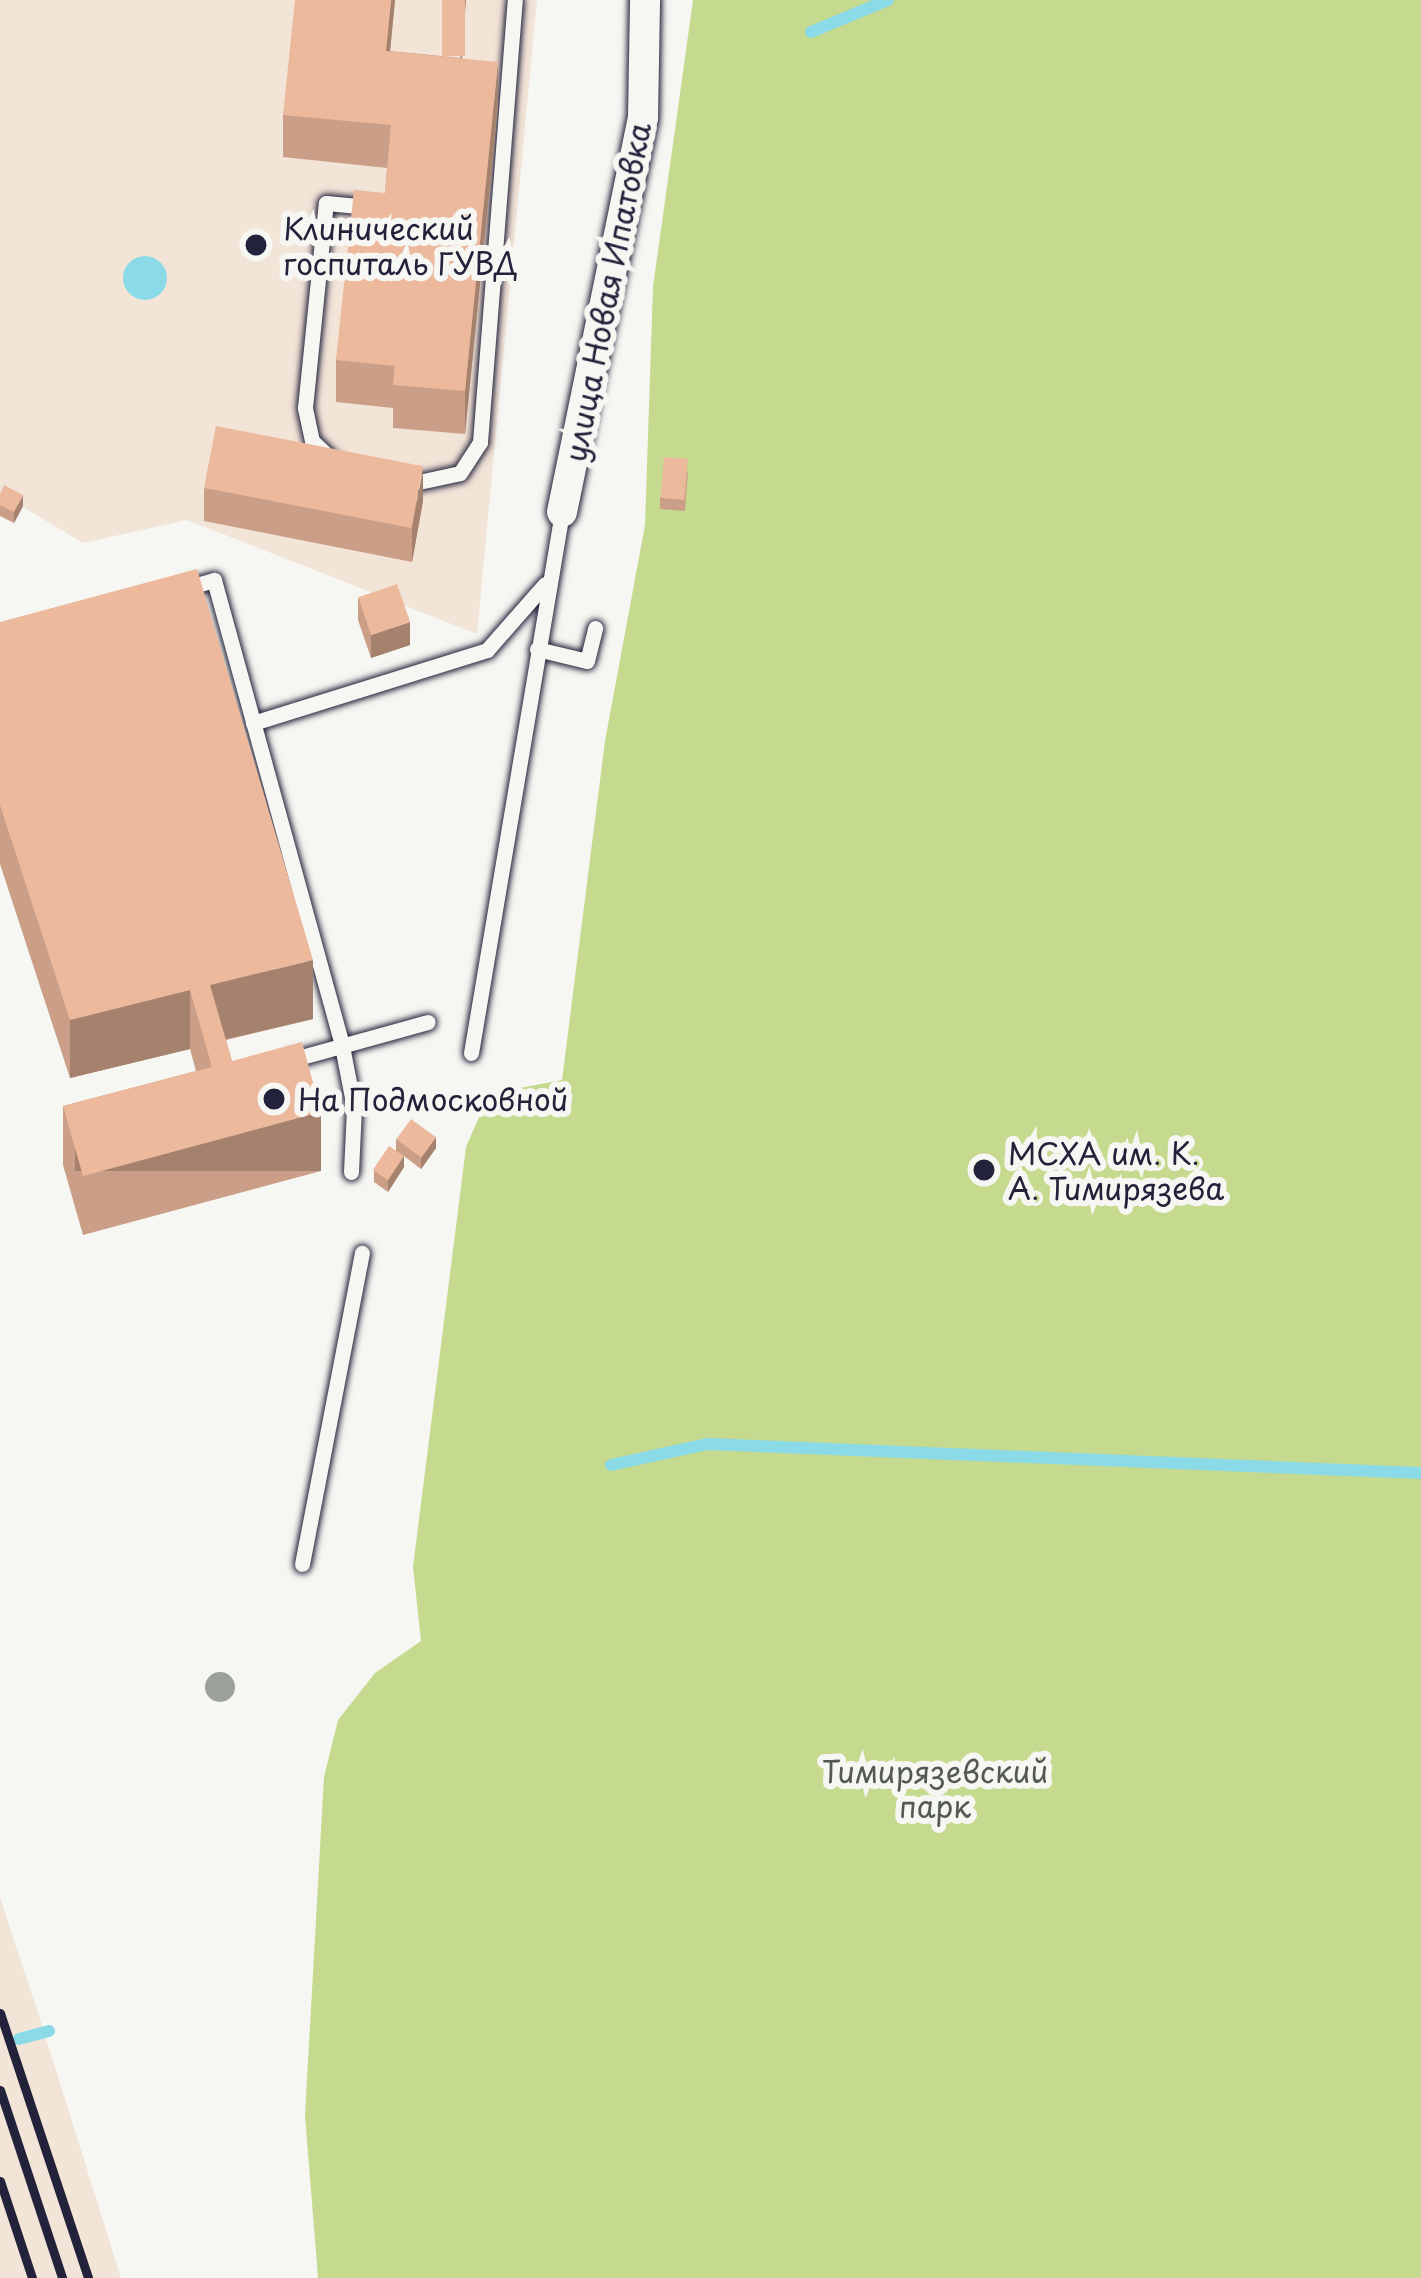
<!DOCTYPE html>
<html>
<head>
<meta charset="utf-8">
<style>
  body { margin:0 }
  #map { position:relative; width:1421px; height:2278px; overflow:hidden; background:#f6f6f2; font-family:"Playpen Sans",sans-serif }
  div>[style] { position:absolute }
  .built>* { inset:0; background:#f3e4d8 }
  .green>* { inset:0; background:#c6da8f }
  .water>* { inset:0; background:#8bdae8 }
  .round { border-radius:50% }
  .stream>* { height:12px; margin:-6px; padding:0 6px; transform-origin:6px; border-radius:6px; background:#8bdae8 }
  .roads { filter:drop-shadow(0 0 3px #22223b) drop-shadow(0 0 3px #22223b) }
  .service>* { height:15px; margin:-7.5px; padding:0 7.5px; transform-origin:7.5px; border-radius:7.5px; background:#f6f6f2 }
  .minor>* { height:30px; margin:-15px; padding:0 15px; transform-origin:15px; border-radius:15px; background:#f6f6f2 }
  .rail>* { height:9px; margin:-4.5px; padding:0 4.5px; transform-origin:4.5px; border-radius:4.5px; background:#22223b }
  .trees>* { width:30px; height:30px; margin:-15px; border-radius:50%; background:#9ca09b }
  .wall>* { inset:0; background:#cb9f87 }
  .shaded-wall>* { inset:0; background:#a5826e; transform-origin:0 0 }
  .building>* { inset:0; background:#ecb99d; transform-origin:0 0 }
  .dots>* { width:33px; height:33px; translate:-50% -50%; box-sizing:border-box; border:6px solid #f6f6f2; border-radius:50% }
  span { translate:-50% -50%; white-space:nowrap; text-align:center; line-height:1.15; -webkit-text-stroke:12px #f6f6f2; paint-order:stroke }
  .poi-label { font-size:30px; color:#22223b }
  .left { translate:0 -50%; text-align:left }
  .street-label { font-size:30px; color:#22223b }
  .park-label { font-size:30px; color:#535954 }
</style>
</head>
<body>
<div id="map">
  <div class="built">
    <i style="clip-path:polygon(0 0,537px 0,477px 634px,187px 520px,83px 543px,0 493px)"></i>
    <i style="clip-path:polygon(0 1897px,38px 2013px,121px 2278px,0 2278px)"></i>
  </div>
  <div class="green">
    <i style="clip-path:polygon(693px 0,1421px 0,1421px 2278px,318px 2278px,305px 2115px,324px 1777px,338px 1720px,375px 1673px,421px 1641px,413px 1567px,466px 1147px,489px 1094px,562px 1080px,605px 741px,645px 525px,653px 287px)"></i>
  </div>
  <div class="water">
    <i class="round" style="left:123px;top:256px;width:44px;height:44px"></i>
  </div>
  <div class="stream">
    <i style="left:811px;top:32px;width:83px;rotate:-22.6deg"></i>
    <i style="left:611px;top:1465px;width:98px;rotate:-12.3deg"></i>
    <i style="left:707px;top:1444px;width:715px;rotate:2.33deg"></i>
    <i style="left:19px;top:2039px;width:31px;rotate:-15deg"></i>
  </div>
  <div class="roads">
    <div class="service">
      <i style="left:333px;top:461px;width:29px;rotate:-136deg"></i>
      <i style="left:312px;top:441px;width:34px;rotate:-102deg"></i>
      <i style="left:305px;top:408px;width:206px;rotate:-84.2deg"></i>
      <i style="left:326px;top:203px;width:43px;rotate:5.3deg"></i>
      <i style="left:405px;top:485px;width:56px;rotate:-12.3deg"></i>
      <i style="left:460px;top:473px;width:37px;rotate:-57deg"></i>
      <i style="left:480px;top:442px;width:443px;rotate:-85.5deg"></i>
      <i style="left:186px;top:588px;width:29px;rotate:-16deg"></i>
      <i style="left:214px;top:580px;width:483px;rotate:74.6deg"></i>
      <i style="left:342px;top:1046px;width:63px;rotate:79deg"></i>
      <i style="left:354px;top:1108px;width:64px;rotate:92.7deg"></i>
      <i style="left:537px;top:649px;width:51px;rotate:13.5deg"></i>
      <i style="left:587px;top:661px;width:34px;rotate:-76deg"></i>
      <i style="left:253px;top:723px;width:245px;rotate:-17.3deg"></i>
      <i style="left:487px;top:650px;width:88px;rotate:-48.7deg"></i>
      <i style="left:471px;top:1053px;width:549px;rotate:-80.45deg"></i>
      <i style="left:287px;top:1061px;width:146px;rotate:-15.5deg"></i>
      <i style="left:302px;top:1564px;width:317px;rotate:-79.1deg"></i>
    </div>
    <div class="minor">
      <i style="left:562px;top:512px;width:402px;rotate:-78.4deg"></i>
      <i style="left:643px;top:118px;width:118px;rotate:-89deg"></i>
    </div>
  </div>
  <div class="rail">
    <i style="left:0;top:2013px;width:279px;rotate:71.6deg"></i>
    <i style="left:0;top:2090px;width:198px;rotate:71.7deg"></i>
    <i style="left:0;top:2181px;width:102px;rotate:71.7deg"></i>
  </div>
  <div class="trees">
    <i style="left:220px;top:1687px"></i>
  </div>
  <div class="wall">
    <i style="clip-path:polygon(395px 0,390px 51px,462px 58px,498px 105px,465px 434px,393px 428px,393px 408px,336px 402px,336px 360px,385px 193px,387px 168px,283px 157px,283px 115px)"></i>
    <i style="clip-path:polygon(688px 471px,685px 511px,660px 509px,660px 498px)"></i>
    <i style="clip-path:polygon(204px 488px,423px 501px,412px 562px,204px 521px)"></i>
    <i style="clip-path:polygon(0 494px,23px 506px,14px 523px,0 516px)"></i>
    <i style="clip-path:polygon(358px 597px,410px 645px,371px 658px,358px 620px)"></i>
    <i style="clip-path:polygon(0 622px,313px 1019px,226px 1040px,232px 1061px,321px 1171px,83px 1235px,63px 1165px,63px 1106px,196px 1071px,190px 1049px,70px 1078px,0 864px)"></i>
    <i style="clip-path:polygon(396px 1139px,436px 1148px,421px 1169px,404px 1156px,404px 1167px,388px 1192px,374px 1182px,374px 1171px,396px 1151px)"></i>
  </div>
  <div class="shaded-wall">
    <i style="clip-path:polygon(391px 0,395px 0,386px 94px,386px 51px)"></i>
    <i style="clip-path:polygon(465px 0,466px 0,459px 99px,459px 76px)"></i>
    <i style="clip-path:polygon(498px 62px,498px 105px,465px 434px,465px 391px)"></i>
    <i style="clip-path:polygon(423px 468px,423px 501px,412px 562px,412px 529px)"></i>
    <i style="clip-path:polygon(23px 495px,23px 506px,14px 523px,14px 512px)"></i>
    <i style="clip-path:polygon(410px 622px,410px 645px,371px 658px,371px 635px)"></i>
    <i style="clip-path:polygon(313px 960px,313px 1019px,210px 1043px,210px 985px)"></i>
    <i style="clip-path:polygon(190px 990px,190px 1049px,70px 1078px,70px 1020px)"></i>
    <i style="left:321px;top:1112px;width:59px;height:246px;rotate:90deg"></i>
    <i style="clip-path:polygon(436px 1137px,436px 1148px,421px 1169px,421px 1157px)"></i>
    <i style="clip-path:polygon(404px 1156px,404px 1167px,388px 1192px,388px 1181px)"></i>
  </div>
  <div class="building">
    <i style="clip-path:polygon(295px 0,391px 0,386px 51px,498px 62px,465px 391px,393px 385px,395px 366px,336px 360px,354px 190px,385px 193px,391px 125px,283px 115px)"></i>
    <i style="left:442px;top:0;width:23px;height:56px"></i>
    <i style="left:216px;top:426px;width:211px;height:63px;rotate:11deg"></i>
    <i style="left:664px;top:457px;width:24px;height:41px;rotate:5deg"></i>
    <i style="clip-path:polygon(4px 485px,23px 495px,14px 512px,0 505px,0 494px)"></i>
    <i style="clip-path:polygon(197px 569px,313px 960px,210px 985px,232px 1061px,302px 1042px,321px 1112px,83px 1176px,63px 1106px,212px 1067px,190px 990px,70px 1020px,0 805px,0 622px)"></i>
    <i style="left:397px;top:584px;width:40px;height:41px;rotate:71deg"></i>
    <i style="left:411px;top:1119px;width:31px;height:25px;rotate:36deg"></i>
    <i style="left:389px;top:1146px;width:18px;height:29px;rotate:34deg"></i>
  </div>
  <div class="dots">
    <i style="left:256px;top:245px;background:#22223b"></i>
    <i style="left:274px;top:1099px;background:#22223b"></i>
    <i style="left:984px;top:1170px;background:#22223b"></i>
  </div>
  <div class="poi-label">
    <span class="left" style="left:283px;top:245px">Клинический<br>госпиталь ГУВД</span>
    <span class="left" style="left:298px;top:1099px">На Подмосковной</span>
    <span class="left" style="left:1008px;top:1170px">МСХА им. К.<br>А. Тимирязева</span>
  </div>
  <div class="street-label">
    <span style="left:607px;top:292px;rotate:-79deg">улица Новая Ипатовка</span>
  </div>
  <div class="park-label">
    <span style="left:935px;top:1788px">Тимирязевский<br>парк</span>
  </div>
</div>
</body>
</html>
